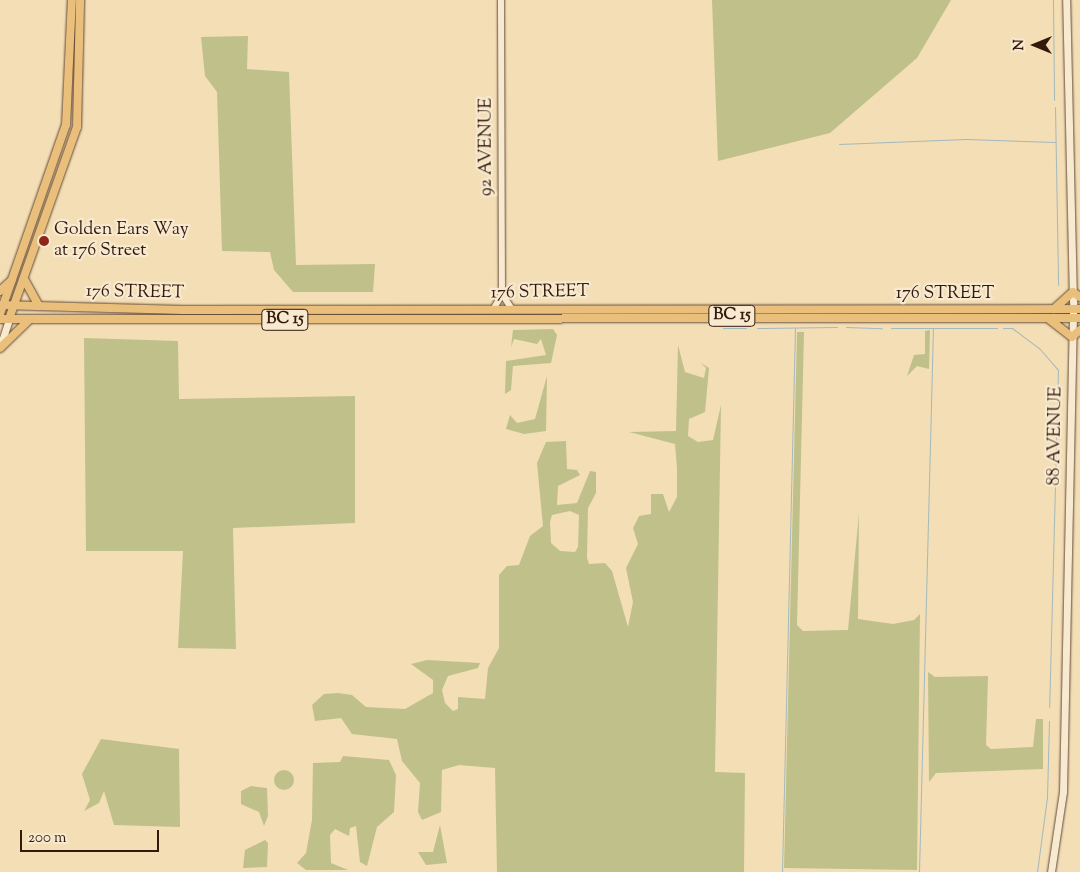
<!DOCTYPE html>
<html>
<head>
<meta charset="utf-8">
<style>
  body { margin:0 }
  #map { position:relative; width:1080px; height:872px; overflow:hidden; background:#f3deb6; font-family:"Sorts Mill Goudy",serif }
  div>[style] { position:absolute }
  .green>* { inset:0; background:#c0c08a }
  .round { border-radius:50% }
  .stream>* { height:1px; margin:-0.5px; padding:0 0.5px; transform-origin:0.5px; border-radius:0.5px; background:#a3b9bb }
  .roads { filter:drop-shadow(0 0 1px #644a36) drop-shadow(0 0 1px #644a36) }
  .tertiary>* { height:6px; margin:-3px; padding:0 3px; transform-origin:3px; border-radius:3px; background:#f7ead0 }
  .secondary>* { height:7px; margin:-3.5px; padding:0 3.5px; transform-origin:3.5px; border-radius:3.5px; background:#f7ead0 }
  .primary>* { height:8px; margin:-4px; padding:0 4px; transform-origin:4px; border-radius:4px; background:#eabf7b }
  .trunk>* { height:8px; margin:-4px; padding:0 4px; transform-origin:4px; border-radius:4px; background:#eabf7b }
  .dots>* { width:14px; height:14px; translate:-50% -50%; box-sizing:border-box; border:2px solid #f7ead0; border-radius:50% }
  span { translate:-50% -50%; white-space:nowrap; text-align:center; line-height:1.15; -webkit-text-stroke:4.5px #f7ead0; paint-order:stroke }
  .shield-label span { padding:1px 4px; background:#f7ead0; border:1px solid; border-radius:4px; -webkit-text-stroke-width:0 }
  .shield-label { font-size:16px; color:#35190c; font-weight:700 }
  .street-label { font-size:18px; color:#35190c }
  .poi-label { font-size:18px; color:#35190c }
  .left { translate:0 -50%; text-align:left }
  .north { position:absolute; left:1010px; top:20px; width:50px; height:50px; -webkit-text-stroke:4px #f7ead0; paint-order:stroke; rotate:270deg; font-size:14px; font-weight:700; line-height:20px; text-align:center; color:#35190c }
  .north::after { content:''; display:block; margin:auto; width:18px; height:22px; background:#35190c; clip-path:polygon(50% 0,100% 100%,50% 72%,0 100%) }
  .scale { position:absolute; left:20px; top:830px; width:139px; height:22px; box-sizing:border-box; border:2px solid #35190c; border-top:0; padding-left:6px; font-size:15px; line-height:18px; white-space:nowrap; color:#35190c; -webkit-text-stroke:4px #f7ead0; paint-order:stroke }
</style>
</head>
<body>
<div id="map">
  <div class="green">
    <i style="clip-path:polygon(712px 0,951px 0,917px 58px,830px 133px,718px 161px)"></i>
    <i style="clip-path:polygon(248px 36px,247px 69px,289px 72px,296px 265px,375px 264px,373px 292px,293px 292px,274px 270px,270px 252px,222px 251px,217px 92px,205px 76px,201px 37px)"></i>
    <i style="clip-path:polygon(513px 330px,553px 329px,557px 335px,551px 363px,513px 366px,511px 390px,505px 394px,506px 361px,546px 355px,541px 339px,537px 344px,514px 339px,511px 347px)"></i>
    <i style="clip-path:polygon(930px 330px,929px 369px,917px 366px,907px 376px,914px 355px,925px 354px,925px 331px)"></i>
    <i style="clip-path:polygon(797px 332px,804px 332px,797px 625px,803px 631px,848px 630px,859px 513px,858px 619px,893px 624px,914px 620px,920px 614px,917px 870px,784px 868px)"></i>
    <i style="clip-path:polygon(84px 338px,178px 341px,179px 399px,355px 396px,355px 523px,233px 528px,236px 649px,178px 648px,183px 551px,86px 551px)"></i>
    <i style="clip-path:polygon(evenodd,678px 345px,685px 372px,704px 378px,706px 368px,701px 363px,709px 368px,705px 412px,689px 419px,688px 436px,698px 442px,713px 440px,721px 405px,715px 772px,745px 773px,744px 872px,497px 872px,495px 768px,459px 765px,442px 770px,441px 812px,422px 820px,418px 812px,420px 783px,402px 761px,397px 739px,352px 734px,341px 718px,315px 721px,312px 705px,324px 694px,338px 693px,352px 695px,366px 707px,405px 709px,433px 693px,433px 680px,411px 664px,427px 660px,480px 663px,478px 668px,448px 676px,442px 690px,445px 703px,453px 711px,458px 709px,458px 697px,485px 699px,488px 668px,499px 648px,499px 575px,507px 566px,519px 565px,530px 536px,543px 526px,537px 463px,546px 442px,566px 441px,567px 469px,577px 470px,580px 475px,558px 486px,557px 505px,577px 503px,590px 471px,596px 472px,596px 493px,588px 508px,587px 558px,589px 564px,605px 563px,612px 571px,628px 627px,633px 602px,626px 568px,638px 544px,633px 528px,639px 516px,651px 514px,651px 494px,663px 494px,669px 512px,677px 497px,677px 468px,675px 444px,629px 432px,676px 431px,678px 345px,570px 511px,579px 515px,578px 547px,575px 552px,560px 551px,551px 543px,550px 522px,552px 515px,570px 511px)"></i>
    <i style="clip-path:polygon(547px 376px,546px 431px,524px 434px,506px 429px,510px 415px,517px 423px,535px 419px)"></i>
    <i style="clip-path:polygon(928px 672px,935px 677px,988px 676px,986px 745px,991px 749px,1033px 747px,1036px 719px,1043px 719px,1043px 769px,936px 773px,929px 782px)"></i>
    <i style="clip-path:polygon(101px 739px,179px 749px,180px 827px,114px 825px,104px 791px,99px 803px,84px 811px,90px 800px,82px 774px)"></i>
    <i style="clip-path:polygon(343px 756px,389px 760px,396px 775px,394px 812px,377px 827px,367px 866px,360px 862px,356px 826px,350px 828px,349px 836px,335px 829px,330px 835px,331px 863px,348px 870px,306px 870px,297px 863px,306px 853px,312px 820px,313px 763px,340px 762px)"></i>
    <i class="round" style="left:274px;top:770px;width:20px;height:20px"></i>
    <i style="clip-path:polygon(251px 786px,267px 788px,268px 816px,264px 826px,259px 812px,241px 804px,241px 791px)"></i>
    <i style="clip-path:polygon(440px 825px,447px 863px,426px 865px,418px 852px,433px 852px)"></i>
    <i style="clip-path:polygon(265px 840px,268px 843px,267px 867px,243px 868px,245px 850px)"></i>
  </div>
  <div class="stream">
    <i style="left:1053px;top:0;width:100px;rotate:89.4deg"></i>
    <i style="left:1055px;top:107px;width:178px;rotate:89deg"></i>
    <i style="left:839px;top:144px;width:127px;rotate:-2.3deg"></i>
    <i style="left:966px;top:139px;width:89px;rotate:1.9deg"></i>
    <i style="left:846px;top:327px;width:36px;rotate:2deg"></i>
    <i style="left:723px;top:328px;width:23px"></i>
    <i style="left:757px;top:328px;width:80px;rotate:-0.7deg"></i>
    <i style="left:891px;top:328px;width:106px"></i>
    <i style="left:1003px;top:328px;width:9px"></i>
    <i style="left:1012px;top:328px;width:34px;rotate:37deg"></i>
    <i style="left:1039px;top:348px;width:29px;rotate:49deg"></i>
    <i style="left:1058px;top:370px;width:337px;rotate:91.5deg"></i>
    <i style="left:782px;top:872px;width:544px;rotate:-88.63deg"></i>
    <i style="left:919px;top:872px;width:544px;rotate:-88.53deg"></i>
    <i style="left:1000px;top:872px;width:37px"></i>
    <i style="left:1037px;top:872px;width:76px;rotate:-82.4deg"></i>
    <i style="left:1047px;top:797px;width:76px;rotate:-88.5deg"></i>
  </div>
  <div class="roads">
    <div class="tertiary">
      <i style="left:502px;top:294px;width:17px;rotate:57deg"></i>
      <i style="left:494px;top:308px;width:16px;rotate:-60deg"></i>
      <i style="left:502px;top:294px;width:294px;rotate:-90.2deg"></i>
    </div>
    <div class="secondary">
      <i style="left:0;top:347px;width:29px;rotate:-72deg"></i>
      <i style="left:1051px;top:872px;width:81px;rotate:-81.5deg"></i>
      <i style="left:1063px;top:792px;width:491px;rotate:-88.8deg"></i>
      <i style="left:1073px;top:301px;width:301px;rotate:-91.3deg"></i>
    </div>
    <div class="primary">
      <i style="left:0;top:314px;width:200px;rotate:-70.8deg"></i>
      <i style="left:66px;top:125px;width:125px;rotate:-87.3deg"></i>
      <i style="left:9px;top:319px;width:204px;rotate:-70.5deg"></i>
      <i style="left:77px;top:127px;width:127px;rotate:-88.6deg"></i>
    </div>
    <div class="trunk">
      <i style="left:24px;top:279px;width:31px;rotate:61deg"></i>
      <i style="left:0;top:291px;width:16px;rotate:-43deg"></i>
      <i style="left:0;top:305px;width:183px;rotate:1.6deg"></i>
      <i style="left:183px;top:310px;width:897px;rotate:-0.06deg"></i>
      <i style="left:1054px;top:309px;width:25px;rotate:-42deg"></i>
      <i style="left:1073px;top:292px;width:9px;rotate:36deg"></i>
      <i style="left:0;top:319px;width:1080px;rotate:-0.05deg"></i>
      <i style="left:1049px;top:319px;width:29px;rotate:38deg"></i>
      <i style="left:1072px;top:337px;width:11px;rotate:-41deg"></i>
      <i style="left:0;top:348px;width:40px;rotate:-44deg"></i>
    </div>
  </div>
  <div class="dots">
    <i style="left:44px;top:241px;background:#8f2418"></i>
  </div>
  <div class="shield-label">
    <span style="left:732px;top:316px">BC 15</span>
    <span style="left:285px;top:320px">BC 15</span>
  </div>
  <div class="street-label">
    <span style="left:487px;top:147px;rotate:-90deg">92 AVENUE</span>
    <span style="left:135px;top:293px;rotate:1deg">176 STREET</span>
    <span style="left:540px;top:293px;rotate:-1deg">176 STREET</span>
    <span style="left:945px;top:294px">176 STREET</span>
    <span style="left:1056px;top:436px;rotate:-89deg">88 AVENUE</span>
  </div>
  <div class="poi-label">
    <span class="left" style="left:54px;top:241px">Golden Ears Way<br>at 176 Street</span>
  </div>
  <div class="north">N</div>
  <div class="scale">200 m</div>
</div>
</body>
</html>
